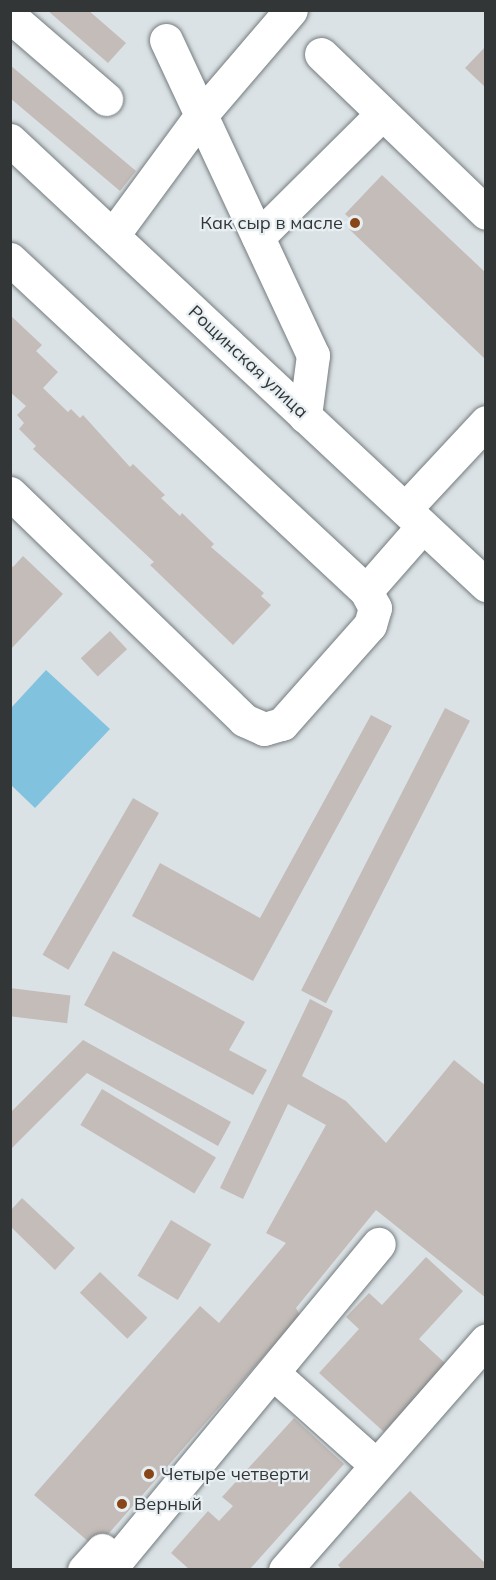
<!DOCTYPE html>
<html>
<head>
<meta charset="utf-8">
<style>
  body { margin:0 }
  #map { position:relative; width:496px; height:1580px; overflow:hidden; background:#dbe2e5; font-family:Mulish,sans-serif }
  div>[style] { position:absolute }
  .green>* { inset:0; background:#81c2df }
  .building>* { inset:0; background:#c3bcb9; transform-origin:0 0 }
  .roads { filter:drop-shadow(0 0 2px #757c7f) drop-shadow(0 0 2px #757c7f) }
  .minor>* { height:33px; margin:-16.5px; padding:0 16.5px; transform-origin:16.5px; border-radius:16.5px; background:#fff }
  .dots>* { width:16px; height:16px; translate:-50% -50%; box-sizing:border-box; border:3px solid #e8eff3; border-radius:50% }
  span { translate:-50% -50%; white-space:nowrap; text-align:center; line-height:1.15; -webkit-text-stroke:4.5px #e8eff3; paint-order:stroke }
  .poi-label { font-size:18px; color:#333637 }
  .right { translate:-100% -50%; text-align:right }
  .left { translate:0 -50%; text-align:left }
  .street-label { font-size:18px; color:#333637 }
  .frame { position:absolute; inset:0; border:12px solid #333637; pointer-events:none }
</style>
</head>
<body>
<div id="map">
  <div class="green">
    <i style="clip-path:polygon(46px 670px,110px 729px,35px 808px,11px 785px,11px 708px)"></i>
  </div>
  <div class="building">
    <i style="clip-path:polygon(47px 10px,88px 10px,126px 43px,108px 63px)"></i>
    <i style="clip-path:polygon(486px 46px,486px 88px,465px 68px)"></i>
    <i style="clip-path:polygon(10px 65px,136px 171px,120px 191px,10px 98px)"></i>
    <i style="clip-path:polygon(382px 175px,486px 273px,484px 358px,349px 229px,355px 223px,345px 214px)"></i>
    <i style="clip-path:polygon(10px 315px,42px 345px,36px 351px,58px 372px,43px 388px,68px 412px,71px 409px,80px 418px,83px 415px,130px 467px,133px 464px,165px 495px,161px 498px,180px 516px,182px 513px,214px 544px,211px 547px,264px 593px,261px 596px,271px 605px,233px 645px,150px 565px,154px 562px,33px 449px,36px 446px,19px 429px,24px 423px,17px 415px,26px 406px,10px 392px)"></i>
    <i style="clip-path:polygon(23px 556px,63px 594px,10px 650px,10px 564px,13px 567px)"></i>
    <i style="left:110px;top:631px;width:25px;height:40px;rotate:47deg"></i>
    <i style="left:445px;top:708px;width:28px;height:317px;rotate:27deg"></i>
    <i style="clip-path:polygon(371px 715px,392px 726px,253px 981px,132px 916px,160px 863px,260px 918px)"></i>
    <i style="left:133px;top:798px;width:30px;height:181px;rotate:30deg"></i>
    <i style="clip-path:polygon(113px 951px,245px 1022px,229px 1050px,267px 1070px,253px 1095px,84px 1005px)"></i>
    <i style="left:10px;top:988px;width:61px;height:28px;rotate:7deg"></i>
    <i style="clip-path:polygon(310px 999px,333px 1011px,302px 1076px,346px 1101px,386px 1143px,454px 1060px,486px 1086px,486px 1298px,376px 1210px,296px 1308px,300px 1315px,96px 1548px,34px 1495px,200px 1306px,219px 1323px,286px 1243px,266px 1233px,326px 1125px,288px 1104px,243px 1199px,220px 1188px)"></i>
    <i style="clip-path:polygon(83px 1040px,231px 1122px,218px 1146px,87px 1073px,10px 1150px,10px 1113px)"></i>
    <i style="left:102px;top:1089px;width:133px;height:42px;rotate:31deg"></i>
    <i style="clip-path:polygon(22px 1198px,75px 1248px,55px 1270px,10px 1226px,10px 1211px)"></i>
    <i style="left:171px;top:1220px;width:47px;height:65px;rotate:31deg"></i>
    <i style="clip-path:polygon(426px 1257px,463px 1291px,419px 1339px,446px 1364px,384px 1432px,319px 1373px,359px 1329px,346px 1317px,369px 1293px,382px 1305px)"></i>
    <i style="left:100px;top:1272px;width:66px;height:29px;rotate:44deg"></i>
    <i style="clip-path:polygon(294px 1418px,344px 1464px,249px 1570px,190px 1570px,171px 1553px,208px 1511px,219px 1521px,233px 1506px,222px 1497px)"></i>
    <i style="clip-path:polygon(410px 1491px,486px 1564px,486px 1570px,342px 1570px,338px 1565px)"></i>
  </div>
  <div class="roads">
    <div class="minor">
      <i style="left:10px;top:16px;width:127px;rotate:40.8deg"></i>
      <i style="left:166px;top:40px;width:348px;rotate:65deg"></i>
      <i style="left:313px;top:355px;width:62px;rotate:97.5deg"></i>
      <i style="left:321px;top:54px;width:229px;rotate:43.9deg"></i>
      <i style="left:10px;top:140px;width:652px;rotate:43.07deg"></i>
      <i style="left:113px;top:235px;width:149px;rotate:-53.7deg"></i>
      <i style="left:201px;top:115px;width:138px;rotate:-49.4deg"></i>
      <i style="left:258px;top:237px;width:175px;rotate:-44.8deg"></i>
      <i style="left:10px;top:259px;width:487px;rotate:43deg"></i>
      <i style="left:10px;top:493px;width:326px;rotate:44.1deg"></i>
      <i style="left:244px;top:720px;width:22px;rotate:24deg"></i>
      <i style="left:264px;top:729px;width:19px;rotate:-16deg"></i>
      <i style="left:282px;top:724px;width:132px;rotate:-48.4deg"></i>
      <i style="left:370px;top:625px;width:18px;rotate:-74deg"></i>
      <i style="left:375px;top:608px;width:19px;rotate:-118deg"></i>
      <i style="left:366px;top:591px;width:86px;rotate:-48.8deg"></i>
      <i style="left:405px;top:509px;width:119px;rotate:-47deg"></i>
      <i style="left:273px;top:1373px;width:138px;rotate:41.8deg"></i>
      <i style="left:118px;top:1559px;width:409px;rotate:-50.4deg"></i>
      <i style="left:84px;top:1570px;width:27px;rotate:-48deg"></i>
      <i style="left:285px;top:1570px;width:305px;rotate:-48.8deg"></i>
    </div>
  </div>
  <div class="dots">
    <i style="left:355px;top:223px;background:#884517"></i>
    <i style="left:149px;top:1474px;background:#884517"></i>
    <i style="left:122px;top:1504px;background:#884517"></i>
  </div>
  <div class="poi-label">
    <span class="right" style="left:343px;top:223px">Как сыр в масле</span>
    <span class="left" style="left:161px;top:1474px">Четыре четверти</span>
    <span class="left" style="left:134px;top:1504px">Верный</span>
  </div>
  <div class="street-label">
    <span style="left:248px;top:362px;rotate:43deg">Рощинская улица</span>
  </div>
  <div class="frame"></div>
</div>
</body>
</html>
